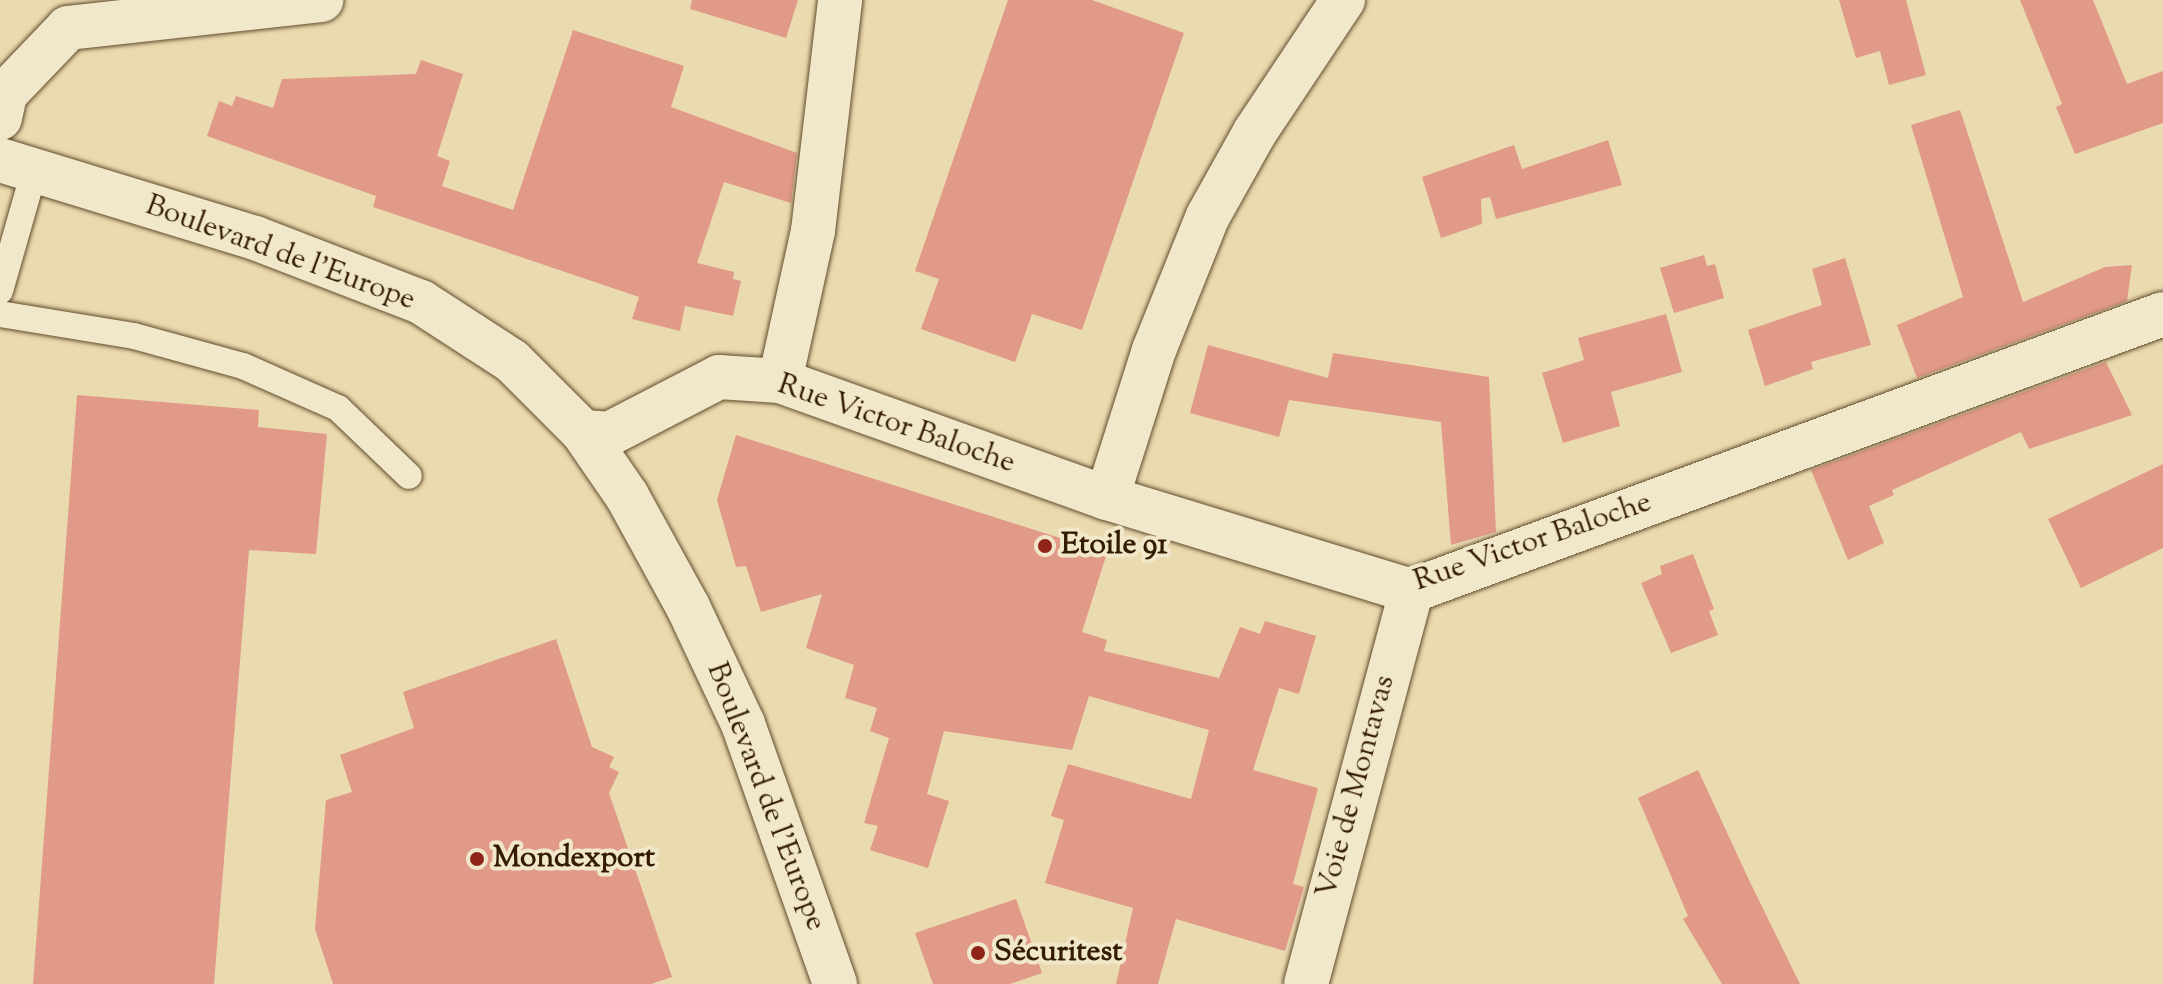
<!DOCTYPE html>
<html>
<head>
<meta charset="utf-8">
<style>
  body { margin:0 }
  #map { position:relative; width:2163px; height:984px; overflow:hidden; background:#eadaaf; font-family:"Sorts Mill Goudy",serif }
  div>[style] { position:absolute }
  .building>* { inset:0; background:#e29a88 }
  .roads { filter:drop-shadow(0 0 2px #624c2c) drop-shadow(0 0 2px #624c2c) }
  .service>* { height:26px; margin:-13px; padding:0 13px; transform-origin:13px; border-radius:13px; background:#f1e7cb }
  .minor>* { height:44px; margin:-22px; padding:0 22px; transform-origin:22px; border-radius:22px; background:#f1e7cb }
  .tertiary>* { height:44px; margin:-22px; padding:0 22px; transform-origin:22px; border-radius:22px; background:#f1e7cb }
  .secondary>* { height:44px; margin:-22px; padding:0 22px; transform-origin:22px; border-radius:22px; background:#f1e7cb }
  .dots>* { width:22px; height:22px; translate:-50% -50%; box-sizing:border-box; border:4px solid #f1e7cb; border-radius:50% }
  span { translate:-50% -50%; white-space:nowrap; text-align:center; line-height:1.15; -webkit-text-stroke:8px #f1e7cb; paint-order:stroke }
  .street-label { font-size:30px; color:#341c01 }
  .poi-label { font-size:30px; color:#341c01; font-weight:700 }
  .left { translate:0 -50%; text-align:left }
</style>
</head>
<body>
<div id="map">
  <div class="building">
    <i style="clip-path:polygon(692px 0,798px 0,786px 38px,690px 9px)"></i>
    <i style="clip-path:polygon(1008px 0,1092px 0,1184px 33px,1082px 330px,1032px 314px,1015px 362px,921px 329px,939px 279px,915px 271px)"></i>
    <i style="clip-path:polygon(1839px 0,1906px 0,1926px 75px,1889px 85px,1880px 51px,1856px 58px)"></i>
    <i style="clip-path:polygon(2020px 0,2093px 0,2127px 84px,2163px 71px,2163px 123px,2075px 154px,2056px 107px,2062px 104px)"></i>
    <i style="clip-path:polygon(573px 30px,684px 66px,671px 107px,797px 153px,791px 203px,724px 182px,697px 263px,734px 272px,733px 279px,741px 281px,733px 316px,685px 306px,680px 331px,632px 319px,639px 297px,373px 207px,376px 196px,207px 136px,219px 101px,232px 106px,236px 96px,273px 108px,282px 79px,416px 74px,421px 60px,463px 74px,437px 156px,450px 161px,442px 186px,513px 210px)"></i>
    <i style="clip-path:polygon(1960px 110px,2023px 302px,2105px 267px,2132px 265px,2127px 301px,1917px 378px,1897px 325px,1963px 297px,1911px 125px)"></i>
    <i style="clip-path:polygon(1608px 140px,1622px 185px,1496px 219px,1490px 197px,1481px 199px,1482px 224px,1441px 238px,1422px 177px,1514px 145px,1522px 169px)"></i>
    <i style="clip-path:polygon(1704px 255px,1707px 266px,1715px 264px,1724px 298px,1674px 313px,1660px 268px)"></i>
    <i style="clip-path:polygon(1845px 258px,1871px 345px,1811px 362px,1813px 369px,1765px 386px,1748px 330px,1822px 305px,1812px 269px)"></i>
    <i style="clip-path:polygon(1666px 314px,1682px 372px,1611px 392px,1620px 426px,1563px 443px,1542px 373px,1584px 360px,1578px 338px)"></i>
    <i style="clip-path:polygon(1208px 345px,1328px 378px,1333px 353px,1489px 377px,1496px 532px,1451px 545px,1441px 422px,1289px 400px,1279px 437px,1190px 413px)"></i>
    <i style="clip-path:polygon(2106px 362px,2132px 415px,2029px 449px,2021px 432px,1892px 490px,1894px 495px,1869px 506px,1884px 543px,1848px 560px,1811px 470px)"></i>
    <i style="clip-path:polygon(77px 395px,259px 410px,258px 427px,327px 434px,316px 554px,249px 550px,214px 984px,33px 984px)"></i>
    <i style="clip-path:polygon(736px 435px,1107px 553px,1082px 632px,1107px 640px,1104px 651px,1219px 678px,1240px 627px,1260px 634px,1265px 621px,1316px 636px,1299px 694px,1279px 688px,1253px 770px,1318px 788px,1293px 884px,1304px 887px,1285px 951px,1176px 919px,1158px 984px,1116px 984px,1133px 908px,1045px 883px,1064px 820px,1051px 816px,1068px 764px,1191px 799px,1209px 730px,1089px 696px,1072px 750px,944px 731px,927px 794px,949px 801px,928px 868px,870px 850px,878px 826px,864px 823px,889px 738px,870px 731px,877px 708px,845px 698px,854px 665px,806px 648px,822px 594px,761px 612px,746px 566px,736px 567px,717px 500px)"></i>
    <i style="clip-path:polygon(2163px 464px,2163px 548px,2081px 588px,2048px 519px)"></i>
    <i style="clip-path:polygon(1693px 554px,1714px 609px,1709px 611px,1718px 635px,1671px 653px,1641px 583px,1662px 574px,1660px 566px)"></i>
    <i style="clip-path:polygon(556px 639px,592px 747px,614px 757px,609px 767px,619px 772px,609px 793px,672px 977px,651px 984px,333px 984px,315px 929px,326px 800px,352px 792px,340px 755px,414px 728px,403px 692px)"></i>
    <i style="clip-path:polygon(1698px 770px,1749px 880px,1800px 984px,1722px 984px,1683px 919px,1688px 916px,1638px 798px)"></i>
    <i style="clip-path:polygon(1016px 899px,1042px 973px,1010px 984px,933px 984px,915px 933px)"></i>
  </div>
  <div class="roads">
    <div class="service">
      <i style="left:0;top:291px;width:124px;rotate:-74.1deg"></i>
      <i style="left:0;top:314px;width:136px;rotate:9.3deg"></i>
      <i style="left:134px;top:336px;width:113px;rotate:15.4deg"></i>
      <i style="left:243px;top:366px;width:104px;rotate:23.9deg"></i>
      <i style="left:338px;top:408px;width:98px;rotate:43.8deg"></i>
    </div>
    <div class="minor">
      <i style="left:780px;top:381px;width:154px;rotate:-77.6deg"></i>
      <i style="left:813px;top:231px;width:233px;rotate:-83.3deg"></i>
      <i style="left:1107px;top:498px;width:155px;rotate:-72.4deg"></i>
      <i style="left:1154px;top:350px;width:144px;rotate:-68.1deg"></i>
      <i style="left:1208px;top:216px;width:96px;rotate:-60.8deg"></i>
      <i style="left:1255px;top:132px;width:159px;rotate:-56.3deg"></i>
      <i style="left:1306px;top:984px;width:407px;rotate:-75deg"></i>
    </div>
    <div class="tertiary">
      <i style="left:0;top:118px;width:25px;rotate:-78deg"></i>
      <i style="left:5px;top:94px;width:91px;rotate:-46.3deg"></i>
      <i style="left:68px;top:28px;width:255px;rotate:-6.3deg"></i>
      <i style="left:583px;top:432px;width:26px;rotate:4deg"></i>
      <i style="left:609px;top:434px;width:124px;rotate:-27.4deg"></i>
      <i style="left:719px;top:377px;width:61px;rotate:3.8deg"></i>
      <i style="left:780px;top:381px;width:347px;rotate:19.7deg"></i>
      <i style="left:1107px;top:498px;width:318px;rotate:17deg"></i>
      <i style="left:1411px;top:591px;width:801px;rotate:-20.22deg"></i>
    </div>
    <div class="secondary">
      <i style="left:0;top:160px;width:267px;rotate:17deg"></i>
      <i style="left:255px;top:238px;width:178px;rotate:21.1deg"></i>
      <i style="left:421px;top:302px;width:108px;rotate:33deg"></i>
      <i style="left:512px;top:361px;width:100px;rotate:45deg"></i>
      <i style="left:583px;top:432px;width:78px;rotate:55.5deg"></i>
      <i style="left:627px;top:496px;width:127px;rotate:61.2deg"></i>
      <i style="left:688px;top:607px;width:129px;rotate:64.8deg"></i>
      <i style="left:743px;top:724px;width:276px;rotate:70.5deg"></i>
    </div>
  </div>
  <div class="dots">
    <i style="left:1045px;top:546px;background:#8f2418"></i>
    <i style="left:477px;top:859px;background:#8f2418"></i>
    <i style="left:978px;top:953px;background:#8f2418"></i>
  </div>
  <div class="street-label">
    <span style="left:280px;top:254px;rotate:20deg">Boulevard de l'Europe</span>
    <span style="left:896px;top:425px;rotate:19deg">Rue Victor Baloche</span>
    <span style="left:1533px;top:543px;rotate:-19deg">Rue Victor Baloche</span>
    <span style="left:1357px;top:787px;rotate:-75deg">Voie de Montavas</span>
    <span style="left:765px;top:797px;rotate:69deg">Boulevard de l'Europe</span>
  </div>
  <div class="poi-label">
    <span class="left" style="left:1061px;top:546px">Etoile 91</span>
    <span class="left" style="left:493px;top:859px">Mondexport</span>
    <span class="left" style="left:994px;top:953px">Sécuritest</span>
  </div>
</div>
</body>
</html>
